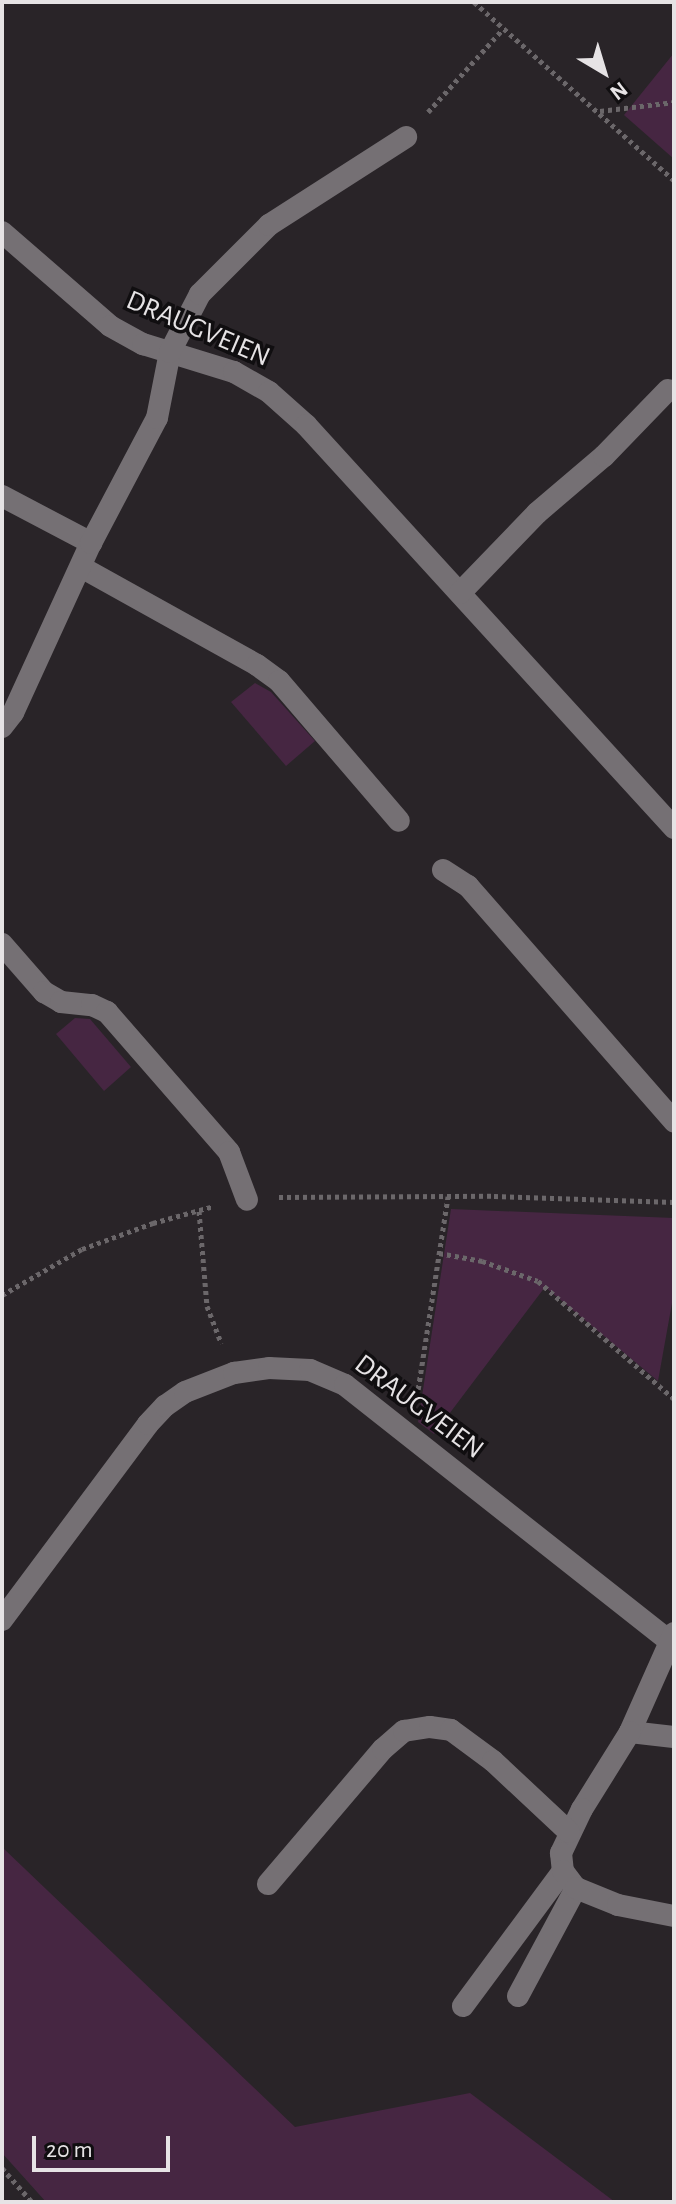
<!DOCTYPE html>
<html>
<head>
<meta charset="utf-8">
<style>
  body { margin:0 }
  #map { position:relative; width:676px; height:2204px; overflow:hidden; background:#292428; font-family:"Alegreya Sans",sans-serif }
  div>[style] { position:absolute }
  .green>* { inset:0; background:#462642 }
  .path>* { height:5px; margin-top:-2.5px; transform-origin:0; background:repeating-linear-gradient(90deg,#6b676a 0 4px,transparent 0 8px) }
  .service>* { height:22px; margin:-11px; padding:0 11px; transform-origin:11px; border-radius:11px; background:#757074 }
  .minor>* { height:22px; margin:-11px; padding:0 11px; transform-origin:11px; border-radius:11px; background:#757074 }
  span { translate:-50% -50%; white-space:nowrap; text-align:center; line-height:1.15; -webkit-text-stroke:7px #100e10; paint-order:stroke }
  .street-label { font-size:28px; color:#e6e3e5 }
  .frame { position:absolute; inset:0; border:4px solid #e6e3e5; pointer-events:none }
  .north { position:absolute; left:564px; top:32px; width:80px; height:80px; -webkit-text-stroke:6px #100e10; paint-order:stroke; rotate:142deg; font-size:22px; font-weight:700; line-height:32px; text-align:center; color:#e6e3e5 }
  .north::after { content:''; display:block; margin:auto; width:28px; height:36px; background:#e6e3e5; clip-path:polygon(50% 0,100% 100%,50% 72%,0 100%) }
  .scale { position:absolute; left:32px; top:2136px; width:138px; height:36px; box-sizing:border-box; border:4px solid #e6e3e5; border-top:0; padding-left:10px; font-size:24px; line-height:28px; white-space:nowrap; color:#e6e3e5; -webkit-text-stroke:6px #100e10; paint-order:stroke }
</style>
</head>
<body>
<div id="map">
  <div class="green">
    <i style="clip-path:polygon(674px 53px,674px 159px,624px 115px)"></i>
    <i style="clip-path:polygon(255px 683px,271px 692px,315px 741px,286px 766px,231px 702px)"></i>
    <i style="clip-path:polygon(75px 1018px,90px 1019px,131px 1067px,104px 1091px,56px 1034px)"></i>
    <i style="clip-path:polygon(451px 1209px,674px 1218px,674px 1292px,658px 1381px,545px 1287px,434px 1434px,418px 1422px)"></i>
    <i style="clip-path:polygon(2px 1847px,295px 2127px,470px 2093px,615px 2202px,46px 2202px,2px 2153px)"></i>
  </div>
  <div class="path">
    <i style="left:474px;top:2px;width:268px;rotate:41.7deg"></i>
    <i style="left:600px;top:111px;width:75px;rotate:-6.9deg"></i>
    <i style="left:428px;top:112px;width:110px;rotate:-47.9deg"></i>
    <i style="left:279px;top:1197px;width:215px;rotate:-0.3deg"></i>
    <i style="left:494px;top:1196px;width:180px;rotate:1.9deg"></i>
    <i style="left:199px;top:1211px;width:95px;rotate:85.2deg"></i>
    <i style="left:207px;top:1306px;width:40px;rotate:69deg"></i>
    <i style="left:439px;top:1253px;width:44px;rotate:10.5deg"></i>
    <i style="left:482px;top:1261px;width:59px;rotate:19.7deg"></i>
    <i style="left:538px;top:1281px;width:180px;rotate:40.9deg"></i>
    <i style="left:2px;top:1295px;width:92px;rotate:-29.9deg"></i>
    <i style="left:82px;top:1249px;width:76px;rotate:-20.1deg"></i>
    <i style="left:153px;top:1223px;width:63px;rotate:-15.6deg"></i>
    <i style="left:417px;top:1397px;width:203px;rotate:-81.2deg"></i>
    <i style="left:2px;top:2168px;width:45px;rotate:48.6deg"></i>
  </div>
  <div class="service">
    <i style="left:630px;top:1732px;width:44px;rotate:6.5deg"></i>
    <i style="left:518px;top:1996px;width:123px;rotate:-61.8deg"></i>
    <i style="left:463px;top:2006px;width:168px;rotate:-53.5deg"></i>
  </div>
  <div class="minor">
    <i style="left:2px;top:232px;width:143px;rotate:41deg"></i>
    <i style="left:110px;top:326px;width:38px;rotate:29deg"></i>
    <i style="left:143px;top:344px;width:95px;rotate:17.1deg"></i>
    <i style="left:234px;top:372px;width:40px;rotate:29.7deg"></i>
    <i style="left:269px;top:392px;width:50px;rotate:41.7deg"></i>
    <i style="left:306px;top:425px;width:546px;rotate:47.6deg"></i>
    <i style="left:2px;top:496px;width:101px;rotate:27.8deg"></i>
    <i style="left:81px;top:567px;width:201px;rotate:29.1deg"></i>
    <i style="left:257px;top:665px;width:27px;rotate:36deg"></i>
    <i style="left:279px;top:681px;width:184px;rotate:49.4deg"></i>
    <i style="left:460px;top:593px;width:111px;rotate:-46.1deg"></i>
    <i style="left:537px;top:513px;width:88px;rotate:-40.4deg"></i>
    <i style="left:604px;top:456px;width:92px;rotate:-45.9deg"></i>
    <i style="left:2px;top:727px;width:18px;rotate:-52deg"></i>
    <i style="left:13px;top:713px;width:187px;rotate:-65.4deg"></i>
    <i style="left:91px;top:543px;width:141px;rotate:-62.2deg"></i>
    <i style="left:157px;top:418px;width:67px;rotate:-78.9deg"></i>
    <i style="left:170px;top:352px;width:65px;rotate:-62.7deg"></i>
    <i style="left:200px;top:294px;width:98px;rotate:-45deg"></i>
    <i style="left:269px;top:225px;width:163px;rotate:-32.7deg"></i>
    <i style="left:443px;top:870px;width:30px;rotate:33deg"></i>
    <i style="left:468px;top:886px;width:313px;rotate:48.8deg"></i>
    <i style="left:2px;top:944px;width:64px;rotate:48.8deg"></i>
    <i style="left:44px;top:992px;width:20px;rotate:30deg"></i>
    <i style="left:61px;top:1002px;width:31px;rotate:6deg"></i>
    <i style="left:92px;top:1005px;width:17px;rotate:25deg"></i>
    <i style="left:107px;top:1012px;width:186px;rotate:48.9deg"></i>
    <i style="left:229px;top:1152px;width:51px;rotate:69.4deg"></i>
    <i style="left:2px;top:1620px;width:244px;rotate:-53.3deg"></i>
    <i style="left:148px;top:1424px;width:25px;rotate:-47deg"></i>
    <i style="left:165px;top:1406px;width:24px;rotate:-35deg"></i>
    <i style="left:185px;top:1392px;width:53px;rotate:-21.2deg"></i>
    <i style="left:234px;top:1373px;width:35px;rotate:-8deg"></i>
    <i style="left:269px;top:1368px;width:41px;rotate:2.8deg"></i>
    <i style="left:310px;top:1370px;width:38px;rotate:23deg"></i>
    <i style="left:345px;top:1385px;width:413px;rotate:38.3deg"></i>
    <i style="left:674px;top:1633px;width:108px;rotate:114deg"></i>
    <i style="left:630px;top:1732px;width:91px;rotate:121.9deg"></i>
    <i style="left:582px;top:1809px;width:49px;rotate:115.5deg"></i>
    <i style="left:561px;top:1853px;width:18px;rotate:84deg"></i>
    <i style="left:563px;top:1871px;width:21px;rotate:53deg"></i>
    <i style="left:576px;top:1888px;width:45px;rotate:22deg"></i>
    <i style="left:618px;top:1905px;width:57px;rotate:11.1deg"></i>
    <i style="left:268px;top:1884px;width:177px;rotate:-49.6deg"></i>
    <i style="left:383px;top:1749px;width:28px;rotate:-41deg"></i>
    <i style="left:404px;top:1731px;width:26px;rotate:-9deg"></i>
    <i style="left:430px;top:1727px;width:21px;rotate:8deg"></i>
    <i style="left:451px;top:1730px;width:52px;rotate:36.4deg"></i>
    <i style="left:493px;top:1761px;width:104px;rotate:43.1deg"></i>
  </div>
  <div class="street-label">
    <span style="left:198px;top:329px;rotate:23deg">DRAUGVEIEN</span>
    <span style="left:419px;top:1407px;rotate:37deg">DRAUGVEIEN</span>
  </div>
  <div class="frame"></div>
  <div class="north">N</div>
  <div class="scale">20 m</div>
</div>
</body>
</html>
